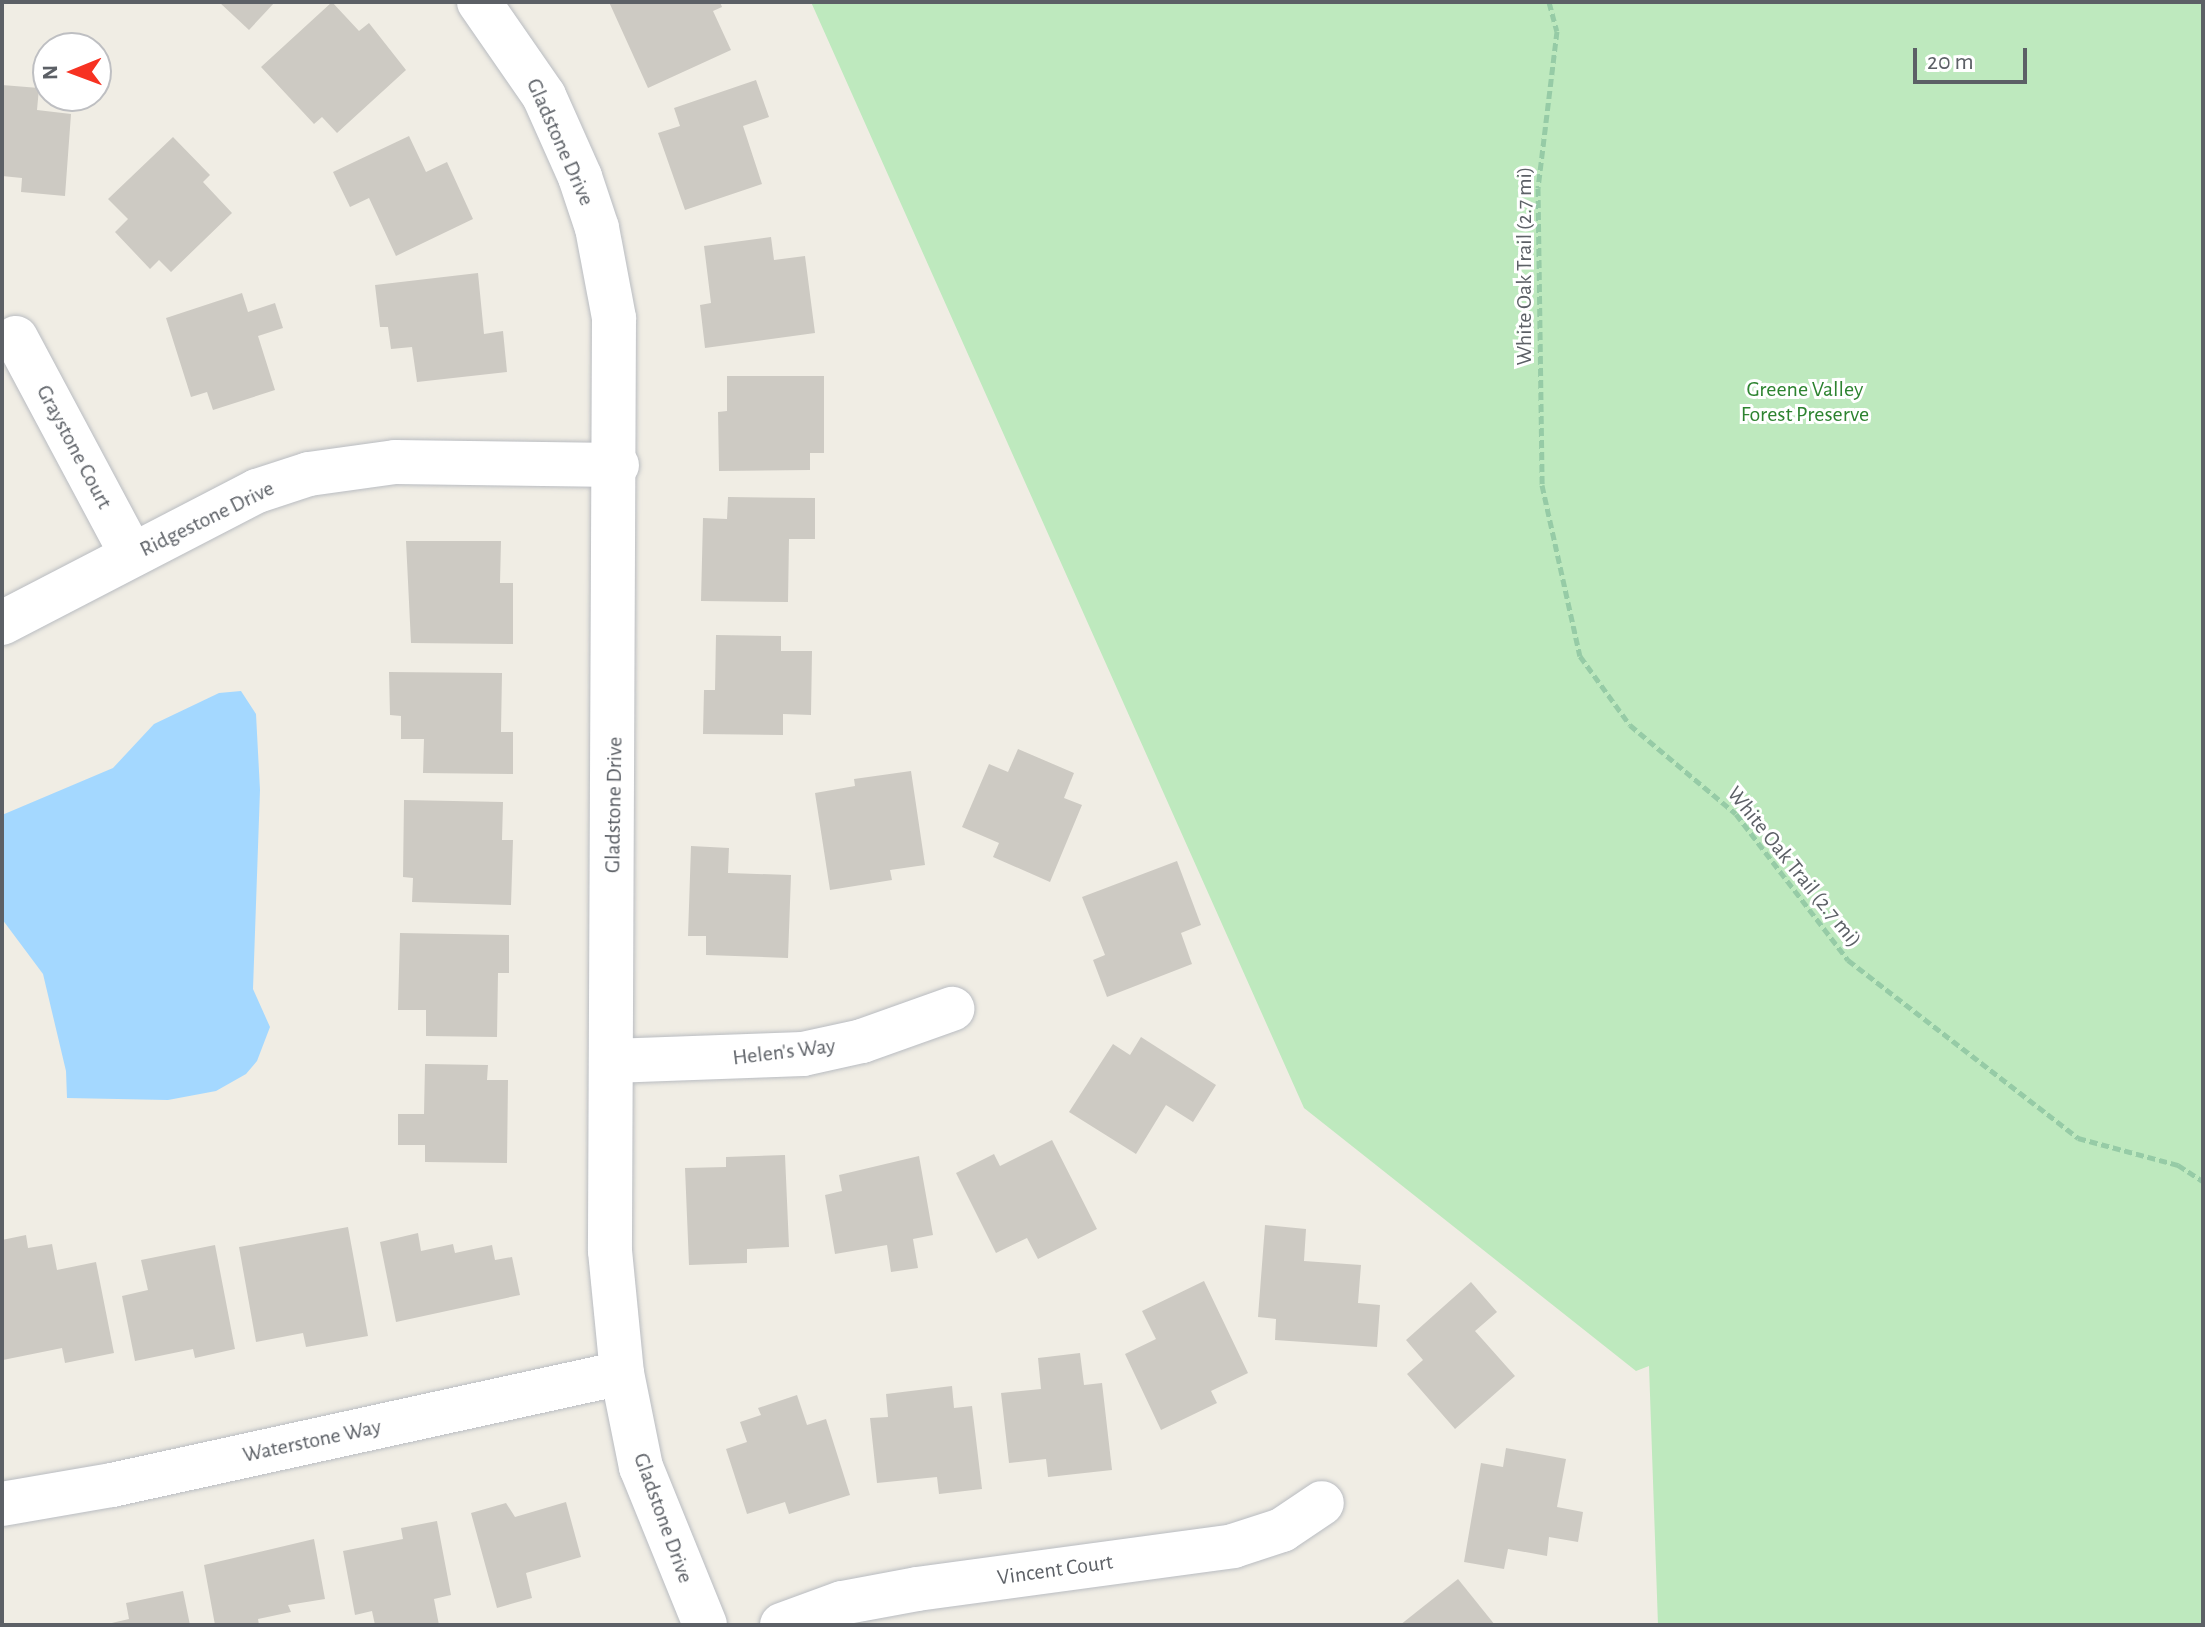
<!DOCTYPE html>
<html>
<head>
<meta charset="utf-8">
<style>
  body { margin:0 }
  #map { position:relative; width:2205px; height:1627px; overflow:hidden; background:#f0ede4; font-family:"Alegreya Sans",sans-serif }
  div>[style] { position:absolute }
  .green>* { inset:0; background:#bee9be }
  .water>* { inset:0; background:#a4d8ff }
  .building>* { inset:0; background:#cdcac3 }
  .path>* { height:5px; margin-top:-2.5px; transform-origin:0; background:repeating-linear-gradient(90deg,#96cba6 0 8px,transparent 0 12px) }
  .roads { filter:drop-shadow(0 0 2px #b9bcc1) drop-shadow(0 0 2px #b9bcc1) }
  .street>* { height:44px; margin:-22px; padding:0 22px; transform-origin:22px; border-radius:22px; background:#fff }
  span { translate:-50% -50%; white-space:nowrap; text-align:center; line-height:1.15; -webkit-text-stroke:6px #fff; paint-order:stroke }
  .street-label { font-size:22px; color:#5c6066 }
  .park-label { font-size:22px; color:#2d8330 }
  .frame { position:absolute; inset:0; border:4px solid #5c6066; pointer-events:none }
  .north { position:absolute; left:32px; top:32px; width:80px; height:80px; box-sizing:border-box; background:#fff; border:2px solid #bebfc2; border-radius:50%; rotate:269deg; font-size:22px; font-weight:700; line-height:32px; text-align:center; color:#5c6066 }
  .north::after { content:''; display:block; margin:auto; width:28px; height:36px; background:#f73222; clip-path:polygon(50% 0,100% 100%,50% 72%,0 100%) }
  .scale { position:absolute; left:1913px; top:48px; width:114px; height:36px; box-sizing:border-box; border:4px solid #5c6066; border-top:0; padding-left:10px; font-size:24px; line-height:28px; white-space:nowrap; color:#5c6066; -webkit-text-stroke:6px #fff; paint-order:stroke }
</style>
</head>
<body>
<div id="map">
  <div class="green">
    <i style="clip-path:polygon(811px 2px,2203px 2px,2203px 1625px,1658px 1625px,1649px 1366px,1636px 1371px,1304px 1108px)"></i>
  </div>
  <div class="water">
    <i style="clip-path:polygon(241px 691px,256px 714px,260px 790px,253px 989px,270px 1027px,257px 1061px,246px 1074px,216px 1091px,168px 1100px,67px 1098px,66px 1071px,43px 974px,2px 919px,2px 815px,113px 768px,154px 724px,219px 693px)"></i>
  </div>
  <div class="building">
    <i style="clip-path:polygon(219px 2px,275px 2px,249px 30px)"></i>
    <i style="clip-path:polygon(332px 2px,359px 31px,369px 23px,406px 70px,337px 133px,322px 117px,314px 124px,261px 67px)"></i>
    <i style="clip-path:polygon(609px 2px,720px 2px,722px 7px,713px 11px,731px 50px,648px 88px)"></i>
    <i style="clip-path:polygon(756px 80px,769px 117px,743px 126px,762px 184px,685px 210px,658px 133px,680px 126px,674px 108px)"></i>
    <i style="clip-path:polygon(2px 85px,39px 88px,37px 110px,71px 114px,65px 196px,21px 192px,22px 178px,2px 176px)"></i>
    <i style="clip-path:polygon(409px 136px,426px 172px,447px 162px,473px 219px,396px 256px,369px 198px,350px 207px,333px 172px)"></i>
    <i style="clip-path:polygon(173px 137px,210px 175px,203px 182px,232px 213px,171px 272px,159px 260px,150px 269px,115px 232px,128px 219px,108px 199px)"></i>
    <i style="clip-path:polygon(771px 237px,774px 260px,805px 256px,815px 333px,705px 348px,700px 305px,711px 303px,704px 246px)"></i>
    <i style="clip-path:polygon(478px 273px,484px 334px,503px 331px,507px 372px,417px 382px,412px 347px,391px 349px,388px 327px,380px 327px,375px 285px)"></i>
    <i style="clip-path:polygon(242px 293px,248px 312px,275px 303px,283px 328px,258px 336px,275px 390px,213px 410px,207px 392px,191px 397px,166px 318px)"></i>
    <i style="clip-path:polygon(727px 376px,824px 376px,824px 453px,810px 453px,810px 470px,719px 471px,718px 412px,727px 411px)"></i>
    <i style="clip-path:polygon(728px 497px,815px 498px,815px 539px,789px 539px,788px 602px,701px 601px,703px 518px,727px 519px)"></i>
    <i style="clip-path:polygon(406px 541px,501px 541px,500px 583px,513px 583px,513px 644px,411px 643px)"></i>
    <i style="clip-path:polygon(716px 635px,781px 636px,781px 651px,812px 651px,811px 715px,783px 714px,783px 735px,703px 734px,704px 690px,715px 690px)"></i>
    <i style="clip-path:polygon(389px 672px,502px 673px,501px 732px,513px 732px,513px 774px,423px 773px,424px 739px,401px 739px,401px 716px,390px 715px)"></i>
    <i style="clip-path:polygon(1018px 749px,1074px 773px,1064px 798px,1082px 805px,1050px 882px,993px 857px,999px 843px,962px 827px,989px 764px,1008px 772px)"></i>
    <i style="clip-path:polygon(911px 771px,925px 865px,890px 870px,892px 880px,830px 890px,815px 793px,855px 786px,854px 779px)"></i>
    <i style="clip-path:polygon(404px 800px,503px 802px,502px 840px,513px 840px,511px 905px,412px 902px,413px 878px,403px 877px)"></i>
    <i style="clip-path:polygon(691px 846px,729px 848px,728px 873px,791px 875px,788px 958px,706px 955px,706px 936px,688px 936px)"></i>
    <i style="clip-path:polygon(1177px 861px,1201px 925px,1181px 933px,1192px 964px,1107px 997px,1093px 960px,1105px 955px,1082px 897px)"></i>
    <i style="clip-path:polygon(400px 933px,509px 935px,509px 973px,498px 973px,497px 1037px,426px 1036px,426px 1010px,398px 1010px)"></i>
    <i style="clip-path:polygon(1141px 1037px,1216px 1085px,1193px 1122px,1166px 1105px,1136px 1154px,1069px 1112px,1113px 1044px,1130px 1055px)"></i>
    <i style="clip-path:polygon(425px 1064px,488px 1065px,487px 1080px,508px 1080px,507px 1163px,425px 1162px,425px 1145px,398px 1145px,398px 1114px,424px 1114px)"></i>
    <i style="clip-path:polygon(1052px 1140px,1097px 1229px,1038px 1259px,1027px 1238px,996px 1253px,956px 1173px,994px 1154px,1000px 1166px)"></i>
    <i style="clip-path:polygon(785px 1155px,789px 1247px,747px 1249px,747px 1263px,689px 1265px,685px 1168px,726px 1167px,726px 1157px)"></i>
    <i style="clip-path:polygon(919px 1156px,933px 1235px,913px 1239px,918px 1268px,891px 1272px,887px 1245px,835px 1254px,825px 1195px,842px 1191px,839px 1175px)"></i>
    <i style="clip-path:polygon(1265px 1225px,1306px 1229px,1304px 1261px,1361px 1265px,1358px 1303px,1380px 1305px,1377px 1347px,1275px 1340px,1276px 1319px,1258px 1317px)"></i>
    <i style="clip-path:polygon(348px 1227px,368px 1336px,306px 1347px,303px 1333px,256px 1342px,239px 1247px)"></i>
    <i style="clip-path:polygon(418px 1233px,421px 1251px,453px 1244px,455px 1253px,492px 1245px,495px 1260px,512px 1257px,520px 1295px,396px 1322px,380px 1242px)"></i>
    <i style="clip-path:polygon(26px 1235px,28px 1248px,52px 1244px,57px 1270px,96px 1262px,114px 1353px,65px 1363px,62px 1348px,3px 1360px,2px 1240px)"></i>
    <i style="clip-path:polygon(215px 1245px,235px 1349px,195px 1358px,193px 1349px,135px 1361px,122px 1296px,148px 1290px,141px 1260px)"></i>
    <i style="clip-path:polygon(1204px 1281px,1248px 1373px,1211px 1391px,1217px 1403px,1161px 1430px,1125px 1354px,1156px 1339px,1142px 1311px)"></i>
    <i style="clip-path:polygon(1471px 1282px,1497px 1312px,1475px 1331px,1515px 1376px,1455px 1429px,1407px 1374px,1423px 1360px,1406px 1340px)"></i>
    <i style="clip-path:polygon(1080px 1353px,1084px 1385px,1102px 1383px,1112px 1470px,1048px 1477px,1046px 1459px,1009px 1463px,1001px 1393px,1041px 1389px,1038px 1358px)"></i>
    <i style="clip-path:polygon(952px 1386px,954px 1408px,972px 1406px,982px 1489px,939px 1494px,937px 1477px,877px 1483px,870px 1418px,888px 1417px,886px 1394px)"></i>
    <i style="clip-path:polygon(797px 1395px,807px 1425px,826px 1419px,850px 1495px,789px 1514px,785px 1502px,747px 1514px,726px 1449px,747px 1442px,740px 1422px,761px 1415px,758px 1408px)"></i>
    <i style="clip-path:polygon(1506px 1448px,1566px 1459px,1557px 1507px,1583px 1512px,1578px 1542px,1549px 1537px,1547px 1556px,1508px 1549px,1504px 1569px,1464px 1562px,1481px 1463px,1503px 1467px)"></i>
    <i style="clip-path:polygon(566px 1502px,581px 1557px,526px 1573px,532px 1598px,497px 1608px,471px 1513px,506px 1503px,515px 1517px)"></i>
    <i style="clip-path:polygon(437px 1521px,451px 1595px,434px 1599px,439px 1625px,375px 1625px,372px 1611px,355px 1615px,343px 1551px,403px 1539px,401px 1528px)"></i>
    <i style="clip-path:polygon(314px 1539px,325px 1599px,288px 1605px,291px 1612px,258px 1619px,259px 1625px,215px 1625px,204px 1565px)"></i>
    <i style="clip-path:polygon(1458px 1579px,1495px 1625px,1400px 1625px)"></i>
    <i style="clip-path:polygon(183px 1591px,190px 1625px,103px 1625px,129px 1619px,126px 1603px)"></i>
  </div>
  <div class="path">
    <i style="left:1549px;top:2px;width:30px;rotate:75deg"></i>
    <i style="left:1557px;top:31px;width:158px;rotate:96.9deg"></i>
    <i style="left:1538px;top:188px;width:297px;rotate:89.2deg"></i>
    <i style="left:1542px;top:485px;width:175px;rotate:77.5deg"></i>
    <i style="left:1580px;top:656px;width:85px;rotate:54.1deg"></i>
    <i style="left:1630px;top:725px;width:138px;rotate:40deg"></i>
    <i style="left:1736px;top:814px;width:184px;rotate:52.5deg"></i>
    <i style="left:1848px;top:960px;width:291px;rotate:37.7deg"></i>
    <i style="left:2078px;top:1138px;width:104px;rotate:15.1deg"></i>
    <i style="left:2178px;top:1165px;width:30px;rotate:33deg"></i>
  </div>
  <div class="roads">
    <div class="street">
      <i style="left:479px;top:2px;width:114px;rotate:55.3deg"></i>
      <i style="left:544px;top:96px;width:89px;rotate:66deg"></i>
      <i style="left:580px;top:177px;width:54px;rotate:71.6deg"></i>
      <i style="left:597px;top:228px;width:92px;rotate:79.3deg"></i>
      <i style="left:614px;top:318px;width:933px;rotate:90.25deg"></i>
      <i style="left:610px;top:1251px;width:123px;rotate:84.4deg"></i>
      <i style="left:622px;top:1373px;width:96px;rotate:78.6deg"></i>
      <i style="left:641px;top:1467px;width:170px;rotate:67.9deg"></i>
      <i style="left:16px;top:338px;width:246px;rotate:61.9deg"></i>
      <i style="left:2px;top:623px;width:287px;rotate:-27.4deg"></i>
      <i style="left:257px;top:491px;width:55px;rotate:-18.1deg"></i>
      <i style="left:309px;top:474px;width:87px;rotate:-7.9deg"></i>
      <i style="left:395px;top:462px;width:222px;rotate:0.8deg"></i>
      <i style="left:611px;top:1061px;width:192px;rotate:-2.1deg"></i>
      <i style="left:803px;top:1054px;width:60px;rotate:-12.4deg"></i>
      <i style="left:862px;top:1041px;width:96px;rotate:-19.6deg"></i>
      <i style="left:2px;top:1504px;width:112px;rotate:-9.8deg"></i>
      <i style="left:112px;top:1485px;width:522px;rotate:-12.39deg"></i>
      <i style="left:782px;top:1625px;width:64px;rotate:-20.1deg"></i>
      <i style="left:842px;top:1603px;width:76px;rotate:-10.6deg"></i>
      <i style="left:917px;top:1589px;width:319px;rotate:-7.7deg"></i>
      <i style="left:1233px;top:1546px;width:52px;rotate:-18.1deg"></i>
      <i style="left:1282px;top:1530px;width:48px;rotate:-34deg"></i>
    </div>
  </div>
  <div class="street-label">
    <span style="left:560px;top:142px;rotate:66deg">Gladstone Drive</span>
    <span style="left:1525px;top:266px;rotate:-90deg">White Oak Trail (2.7 mi)</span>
    <span style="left:74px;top:447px;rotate:62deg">Graystone Court</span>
    <span style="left:207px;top:519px;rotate:-26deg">Ridgestone Drive</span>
    <span style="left:614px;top:805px;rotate:-89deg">Gladstone Drive</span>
    <span style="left:1794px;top:867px;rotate:51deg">White Oak Trail (2.7 mi)</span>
    <span style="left:784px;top:1052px;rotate:-7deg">Helen's Way</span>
    <span style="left:312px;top:1441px;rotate:-12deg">Waterstone Way</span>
    <span style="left:663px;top:1518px;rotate:70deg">Gladstone Drive</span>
    <span style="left:1055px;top:1570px;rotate:-8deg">Vincent Court</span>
  </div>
  <div class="park-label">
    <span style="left:1805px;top:402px">Greene Valley<br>Forest Preserve</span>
  </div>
  <div class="frame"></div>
  <div class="north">N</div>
  <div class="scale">20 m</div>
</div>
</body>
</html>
